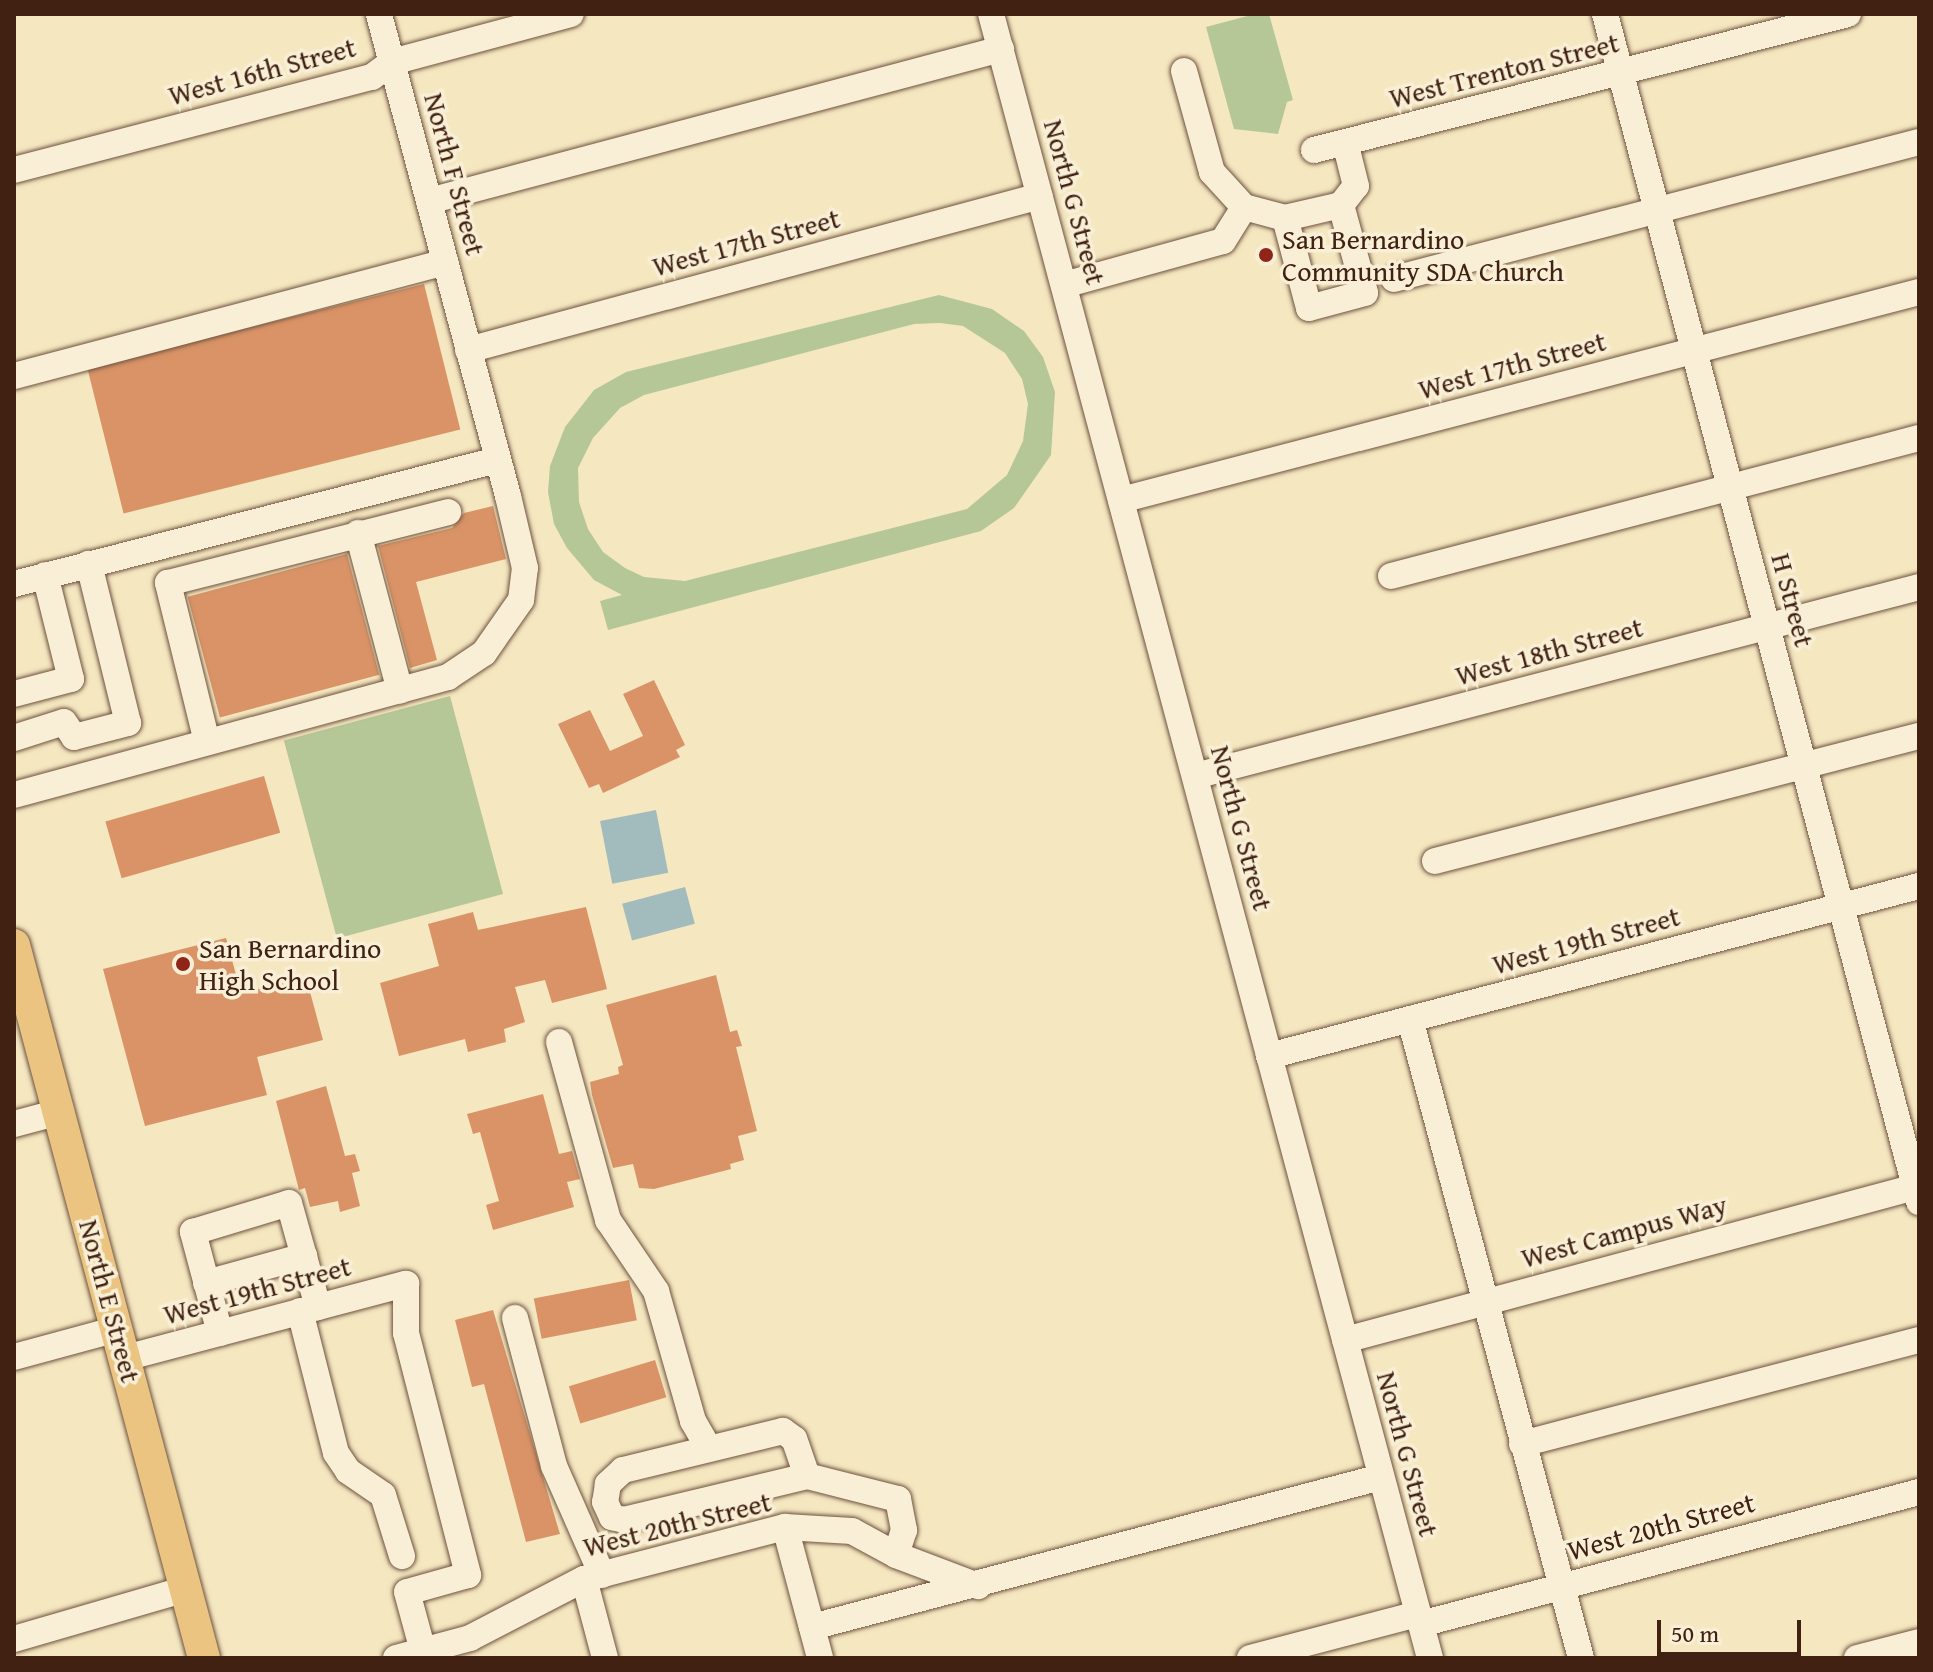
<!DOCTYPE html>
<html>
<head>
<meta charset="utf-8">
<style>
  body { margin:0 }
  #map { position:relative; width:1933px; height:1672px; overflow:hidden; background:#f5e7c0; font-family:"Gentium Book Plus",serif }
  div>[style] { position:absolute }
  .green>* { inset:0; background:#b6c797; transform-origin:0 0 }
  .water>* { inset:0; background:#a2bcbe; transform-origin:0 0 }
  .building>* { inset:0; background:#d99367; transform-origin:0 0 }
  .roads { filter:drop-shadow(0 0 2px #6e523e) drop-shadow(0 0 2px #6e523e) }
  .minor>* { height:26px; margin:-13px; padding:0 13px; transform-origin:13px; border-radius:13px; background:#f8efd6 }
  .major>* { height:32px; margin:-16px; padding:0 16px; transform-origin:16px; border-radius:16px; background:#eac480 }
  .dots>* { width:22px; height:22px; translate:-50% -50%; box-sizing:border-box; border:4px solid #f8efd6; border-radius:50% }
  span { translate:-50% -50%; white-space:nowrap; text-align:center; line-height:1.15; -webkit-text-stroke:7px #f8efd6; paint-order:stroke }
  .street-label { font-size:28px; color:#412112 }
  .poi-label { font-size:28px; color:#412112 }
  .left { translate:0 -50%; text-align:left }
  .frame { position:absolute; inset:0; border:16px solid #412112; pointer-events:none }
  .scale { position:absolute; left:1657px; top:1620px; width:144px; height:36px; box-sizing:border-box; border:4px solid #412112; border-top:0; padding-left:10px; font-size:24px; line-height:28px; white-space:nowrap; color:#412112; -webkit-text-stroke:6px #f8efd6; paint-order:stroke }
</style>
</head>
<body>
<div id="map">
  <div class="green">
    <i style="clip-path:polygon(1255px 14px,1269px 14px,1293px 100px,1287px 102px,1278px 134px,1234px 129px,1206px 27px)"></i>
    <i style="clip-path:polygon(evenodd,939px 295px,992px 309px,1024px 331px,1043px 357px,1055px 392px,1051px 455px,1014px 508px,981px 531px,608px 630px,600px 601px,622px 595px,594px 580px,567px 548px,554px 524px,548px 492px,550px 466px,565px 427px,594px 390px,626px 372px,939px 295px,940px 323px,963px 326px,1005px 353px,1022px 379px,1028px 404px,1023px 441px,1007px 475px,967px 509px,685px 581px,644px 577px,625px 568px,603px 552px,588px 529px,579px 502px,578px 468px,593px 438px,620px 408px,644px 395px,914px 324px,940px 323px)"></i>
    <i style="left:450px;top:696px;width:205px;height:172px;rotate:75deg"></i>
  </div>
  <div class="water">
    <i style="left:656px;top:810px;width:64px;height:57px;rotate:79deg"></i>
    <i style="left:685px;top:887px;width:38px;height:65px;rotate:75deg"></i>
  </div>
  <div class="building">
    <i style="left:424px;top:284px;width:150px;height:347px;rotate:76deg"></i>
    <i style="clip-path:polygon(493px 506px,506px 559px,416px 582px,437px 660px,410px 668px,378px 546px,452px 528px,464px 513px)"></i>
    <i style="left:347px;top:554px;width:125px;height:165px;rotate:75deg"></i>
    <i style="clip-path:polygon(654px 680px,685px 745px,676px 750px,680px 757px,603px 793px,599px 784px,589px 788px,558px 724px,590px 710px,610px 751px,643px 736px,623px 694px)"></i>
    <i style="left:264px;top:776px;width:59px;height:165px;rotate:74deg"></i>
    <i style="clip-path:polygon(586px 907px,607px 989px,552px 1003px,545px 980px,515px 987px,525px 1022px,504px 1029px,506px 1042px,468px 1052px,465px 1039px,399px 1056px,380px 983px,439px 966px,428px 924px,473px 912px,478px 930px)"></i>
    <i style="clip-path:polygon(226px 938px,241px 993px,306px 977px,323px 1040px,257px 1057px,267px 1095px,145px 1126px,103px 969px)"></i>
    <i style="clip-path:polygon(716px 975px,730px 1032px,737px 1030px,742px 1046px,736px 1047px,757px 1131px,738px 1136px,744px 1160px,730px 1164px,731px 1169px,654px 1189px,639px 1188px,633px 1164px,613px 1168px,592px 1095px,590px 1082px,619px 1074px,618px 1067px,623px 1065px,606px 1005px)"></i>
    <i style="clip-path:polygon(326px 1086px,345px 1156px,355px 1154px,360px 1171px,352px 1173px,360px 1206px,340px 1212px,338px 1201px,310px 1207px,305px 1188px,299px 1190px,276px 1101px)"></i>
    <i style="clip-path:polygon(543px 1094px,559px 1154px,572px 1151px,580px 1179px,567px 1182px,574px 1207px,493px 1230px,486px 1205px,499px 1201px,480px 1132px,473px 1134px,467px 1114px)"></i>
    <i style="left:629px;top:1280px;width:41px;height:97px;rotate:79deg"></i>
    <i style="clip-path:polygon(493px 1310px,560px 1534px,526px 1542px,484px 1384px,472px 1387px,455px 1320px)"></i>
    <i style="left:655px;top:1360px;width:39px;height:90px;rotate:73deg"></i>
  </div>
  <div class="roads">
    <div class="minor">
      <i style="left:991px;top:14px;width:1702px;rotate:75.05deg"></i>
      <i style="left:1605px;top:14px;width:1229px;rotate:75.19deg"></i>
      <i style="left:1184px;top:71px;width:105px;rotate:74.5deg"></i>
      <i style="left:1212px;top:172px;width:47px;rotate:47.6deg"></i>
      <i style="left:1314px;top:150px;width:551px;rotate:-14.29deg"></i>
      <i style="left:14px;top:170px;width:370px;rotate:-14.6deg"></i>
      <i style="left:372px;top:77px;width:25px;rotate:-37deg"></i>
      <i style="left:392px;top:62px;width:185px;rotate:-15deg"></i>
      <i style="left:429px;top:201px;width:592px;rotate:-14.88deg"></i>
      <i style="left:1341px;top:205px;width:24px;rotate:-52deg"></i>
      <i style="left:1356px;top:186px;width:45px;rotate:-104deg"></i>
      <i style="left:1394px;top:279px;width:543px;rotate:-14.63deg"></i>
      <i style="left:1064px;top:285px;width:165px;rotate:-15.5deg"></i>
      <i style="left:1223px;top:241px;width:40px;rotate:-58deg"></i>
      <i style="left:1244px;top:207px;width:42px;rotate:15deg"></i>
      <i style="left:1285px;top:218px;width:57px;rotate:-13.1deg"></i>
      <i style="left:1341px;top:205px;width:91px;rotate:74.7deg"></i>
      <i style="left:1365px;top:293px;width:58px;rotate:165deg"></i>
      <i style="left:1309px;top:308px;width:93px;rotate:-104.9deg"></i>
      <i style="left:468px;top:350px;width:592px;rotate:-15.07deg"></i>
      <i style="left:14px;top:376px;width:446px;rotate:-14.8deg"></i>
      <i style="left:1121px;top:500px;width:825px;rotate:-14.61deg"></i>
      <i style="left:358px;top:533px;width:163px;rotate:75.1deg"></i>
      <i style="left:1391px;top:576px;width:546px;rotate:-14.65deg"></i>
      <i style="left:14px;top:584px;width:500px;rotate:-14.4deg"></i>
      <i style="left:14px;top:694px;width:59px;rotate:-14.7deg"></i>
      <i style="left:71px;top:679px;width:107px;rotate:-104deg"></i>
      <i style="left:14px;top:738px;width:52px;rotate:-17.7deg"></i>
      <i style="left:64px;top:722px;width:18px;rotate:56deg"></i>
      <i style="left:74px;top:737px;width:56px;rotate:-14.5deg"></i>
      <i style="left:128px;top:723px;width:164px;rotate:-103.8deg"></i>
      <i style="left:207px;top:742px;width:164px;rotate:-103.8deg"></i>
      <i style="left:168px;top:583px;width:289px;rotate:-14.2deg"></i>
      <i style="left:1195px;top:776px;width:748px;rotate:-14.63deg"></i>
      <i style="left:14px;top:795px;width:450px;rotate:-15.2deg"></i>
      <i style="left:448px;top:677px;width:43px;rotate:-33.7deg"></i>
      <i style="left:484px;top:653px;width:65px;rotate:-55.1deg"></i>
      <i style="left:521px;top:600px;width:32px;rotate:-83deg"></i>
      <i style="left:525px;top:568px;width:74px;rotate:-103.3deg"></i>
      <i style="left:508px;top:496px;width:499px;rotate:-105deg"></i>
      <i style="left:1435px;top:861px;width:500px;rotate:-14.5deg"></i>
      <i style="left:1410px;top:1019px;width:661px;rotate:75.02deg"></i>
      <i style="left:559px;top:1042px;width:185px;rotate:74.6deg"></i>
      <i style="left:608px;top:1220px;width:86px;rotate:55.9deg"></i>
      <i style="left:656px;top:1291px;width:135px;rotate:74.1deg"></i>
      <i style="left:693px;top:1421px;width:32px;rotate:60deg"></i>
      <i style="left:1269px;top:1056px;width:672px;rotate:-14.66deg"></i>
      <i style="left:14px;top:1124px;width:47px;rotate:-14.9deg"></i>
      <i style="left:206px;top:1283px;width:102px;rotate:-15.4deg"></i>
      <i style="left:300px;top:1311px;width:146px;rotate:75.8deg"></i>
      <i style="left:336px;top:1453px;width:22px;rotate:56deg"></i>
      <i style="left:348px;top:1471px;width:42px;rotate:34.4deg"></i>
      <i style="left:383px;top:1495px;width:64px;rotate:72.7deg"></i>
      <i style="left:515px;top:1318px;width:153px;rotate:75.2deg"></i>
      <i style="left:554px;top:1466px;width:119px;rotate:66.2deg"></i>
      <i style="left:220px;top:1333px;width:105px;rotate:-105deg"></i>
      <i style="left:193px;top:1232px;width:100px;rotate:-16.8deg"></i>
      <i style="left:289px;top:1203px;width:108px;rotate:74.4deg"></i>
      <i style="left:1345px;top:1340px;width:594px;rotate:-15.02deg"></i>
      <i style="left:14px;top:1357px;width:107px;rotate:-15.2deg"></i>
      <i style="left:125px;top:1358px;width:291px;rotate:-14.8deg"></i>
      <i style="left:406px;top:1284px;width:49px;rotate:90deg"></i>
      <i style="left:406px;top:1333px;width:250px;rotate:75.6deg"></i>
      <i style="left:468px;top:1575px;width:63px;rotate:164.4deg"></i>
      <i style="left:407px;top:1592px;width:61px;rotate:74.8deg"></i>
      <i style="left:1522px;top:1444px;width:410px;rotate:-14.7deg"></i>
      <i style="left:807px;top:1476px;width:39px;rotate:-109deg"></i>
      <i style="left:794px;top:1439px;width:14px;rotate:-144deg"></i>
      <i style="left:783px;top:1431px;width:165px;rotate:166.3deg"></i>
      <i style="left:623px;top:1470px;width:21px;rotate:137deg"></i>
      <i style="left:608px;top:1484px;width:18px;rotate:99deg"></i>
      <i style="left:605px;top:1502px;width:17px;rotate:65deg"></i>
      <i style="left:612px;top:1517px;width:12px;rotate:14deg"></i>
      <i style="left:624px;top:1520px;width:188px;rotate:-13.5deg"></i>
      <i style="left:807px;top:1476px;width:94px;rotate:14.2deg"></i>
      <i style="left:898px;top:1499px;width:32px;rotate:79deg"></i>
      <i style="left:904px;top:1530px;width:26px;rotate:108deg"></i>
      <i style="left:785px;top:1527px;width:136px;rotate:75deg"></i>
      <i style="left:584px;top:1579px;width:82px;rotate:75.1deg"></i>
      <i style="left:1421px;top:1624px;width:515px;rotate:-14.85deg"></i>
      <i style="left:812px;top:1627px;width:588px;rotate:-14.77deg"></i>
      <i style="left:14px;top:1639px;width:179px;rotate:-16.2deg"></i>
      <i style="left:396px;top:1658px;width:77px;rotate:-15.1deg"></i>
      <i style="left:470px;top:1638px;width:128px;rotate:-27.4deg"></i>
      <i style="left:584px;top:1579px;width:208px;rotate:-14.5deg"></i>
      <i style="left:785px;top:1527px;width:67px;rotate:3.4deg"></i>
      <i style="left:852px;top:1531px;width:50px;rotate:28.6deg"></i>
      <i style="left:896px;top:1555px;width:88px;rotate:20.7deg"></i>
      <i style="left:1250px;top:1658px;width:174px;rotate:-14.7deg"></i>
      <i style="left:1857px;top:1658px;width:64px;rotate:-14.5deg"></i>
    </div>
    <div class="major">
      <i style="left:14px;top:945px;width:738px;rotate:75.08deg"></i>
    </div>
  </div>
  <div class="dots">
    <i style="left:1266px;top:255px;background:#8f2418"></i>
    <i style="left:183px;top:964px;background:#8f2418"></i>
  </div>
  <div class="street-label">
    <span style="left:1504px;top:70px;rotate:-14deg">West Trenton Street</span>
    <span style="left:262px;top:71px;rotate:-15deg">West 16th Street</span>
    <span style="left:455px;top:174px;rotate:75deg">North F Street</span>
    <span style="left:1075px;top:202px;rotate:75deg">North G Street</span>
    <span style="left:746px;top:242px;rotate:-15deg">West 17th Street</span>
    <span style="left:1512px;top:365px;rotate:-15deg">West 17th Street</span>
    <span style="left:1793px;top:600px;rotate:75deg">H Street</span>
    <span style="left:1549px;top:651px;rotate:-15deg">West 18th Street</span>
    <span style="left:1242px;top:828px;rotate:75deg">North G Street</span>
    <span style="left:1586px;top:940px;rotate:-15deg">West 19th Street</span>
    <span style="left:1624px;top:1231px;rotate:-15deg">West Campus Way</span>
    <span style="left:257px;top:1290px;rotate:-15deg">West 19th Street</span>
    <span style="left:110px;top:1301px;rotate:75deg">North E Street</span>
    <span style="left:1408px;top:1454px;rotate:75deg">North G Street</span>
    <span style="left:677px;top:1524px;rotate:-14deg">West 20th Street</span>
    <span style="left:1661px;top:1526px;rotate:-15deg">West 20th Street</span>
  </div>
  <div class="poi-label">
    <span class="left" style="left:1282px;top:255px">San Bernardino<br>Community SDA Church</span>
    <span class="left" style="left:199px;top:964px">San Bernardino<br>High School</span>
  </div>
  <div class="frame"></div>
  <div class="scale">50 m</div>
</div>
</body>
</html>
